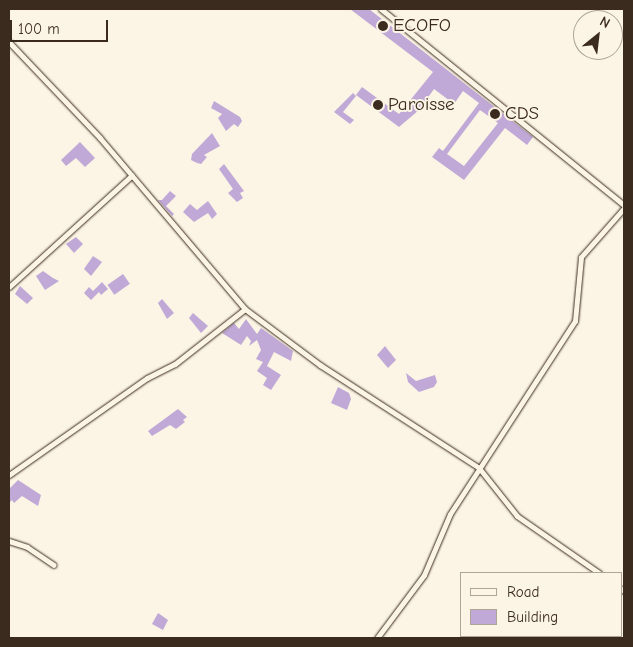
<!DOCTYPE html>
<html>
<head>
<meta charset="utf-8">
<style>
  body { margin:0 }
  #map { position:relative; width:633px; height:647px; overflow:hidden; background:#fcf5e5; font-family:"Comic Neue",sans-serif }
  div>[style] { position:absolute }
  .building>* { inset:0; background:#c1a9d7; transform-origin:0 0 }
  .roads { filter:drop-shadow(0 0 1px #3b2a1e) drop-shadow(0 0 1px #3b2a1e) }
  .minor>* { height:5px; margin:-2.5px; padding:0 2.5px; transform-origin:2.5px; border-radius:2.5px; background:#fcf5e5 }
  .dots>* { width:14px; height:14px; translate:-50% -50%; box-sizing:border-box; border:2px solid #fcf5e5; border-radius:50% }
  span { translate:-50% -50%; white-space:nowrap; text-align:center; line-height:1.15; -webkit-text-stroke:4px #fcf5e5; paint-order:stroke }
  .poi-label { font-size:19px; color:#3b2a1e }
  .left { translate:0 -50%; text-align:left }
  .frame { position:absolute; inset:0; border:10px solid #3b2a1e; pointer-events:none }
  .legend { position:absolute; left:460px; top:572px; width:162px; height:65px; box-sizing:border-box; background:#fcf5e5; border:1px solid #afa495; margin:0; padding:6px 9px; list-style:none; font-size:15px; color:#3b2a1e }
  .legend li { display:flex; align-items:center; gap:10px; height:25px }
  .legend b { width:25px; border:1px solid #afa495 }
  .north { position:absolute; left:573px; top:10px; width:50px; height:50px; box-sizing:border-box; background:#fcf5e5; border:1px solid #afa495; border-radius:50%; rotate:29deg; font-size:14px; font-weight:700; line-height:20px; text-align:center; color:#3b2a1e }
  .north::after { content:''; display:block; margin:auto; width:18px; height:22px; background:#3b2a1e; clip-path:polygon(50% 0,100% 100%,50% 72%,0 100%) }
  .scale { position:absolute; left:10px; top:20px; width:98px; height:22px; box-sizing:border-box; border:2px solid #3b2a1e; border-top:0; padding-left:6px; font-size:15px; line-height:18px; white-space:nowrap; color:#3b2a1e; -webkit-text-stroke:4px #fcf5e5; paint-order:stroke }
</style>
</head>
<body>
<div id="map">
  <div class="building">
    <i style="clip-path:polygon(evenodd,350px 9px,369px 9px,533px 137px,527px 145px,505px 128px,464px 180px,432px 157px,439px 148px,443px 151px,479px 103px,463px 91px,454px 104px,434px 89px,419px 110px,399px 127px,356px 95px,362px 87px,399px 114px,433px 72px,350px 9px,480px 110px,498px 123px,464px 166px,447px 154px,480px 110px)"></i>
    <i style="clip-path:polygon(353px 93px,356px 96px,343px 112px,354px 120px,350px 124px,334px 112px)"></i>
    <i style="clip-path:polygon(214px 101px,240px 117px,242px 121px,238px 127px,234px 124px,226px 131px,218px 118px,222px 114px,211px 108px)"></i>
    <i style="clip-path:polygon(212px 133px,220px 146px,204px 155px,207px 157px,201px 164px,197px 163px,191px 160px,192px 154px)"></i>
    <i style="clip-path:polygon(80px 142px,95px 158px,85px 167px,76px 158px,66px 166px,61px 160px)"></i>
    <i style="clip-path:polygon(224px 164px,244px 191px,240px 193px,243px 198px,237px 202px,228px 193px,233px 189px,219px 169px)"></i>
    <i style="clip-path:polygon(170px 191px,176px 196px,166px 206px,174px 214px,172px 216px,158px 200px,162px 200px)"></i>
    <i style="clip-path:polygon(208px 201px,217px 214px,212px 219px,208px 213px,194px 222px,183px 212px,190px 204px,197px 210px)"></i>
    <i style="clip-path:polygon(76px 237px,83px 244px,74px 253px,66px 244px)"></i>
    <i style="clip-path:polygon(93px 256px,102px 262px,91px 276px,84px 269px)"></i>
    <i style="clip-path:polygon(43px 271px,53px 278px,59px 281px,45px 290px,36px 276px)"></i>
    <i style="left:123px;top:274px;width:12px;height:19px;rotate:55deg"></i>
    <i style="clip-path:polygon(102px 282px,108px 289px,101px 295px,99px 292px,91px 300px,84px 293px,89px 287px,93px 291px)"></i>
    <i style="clip-path:polygon(20px 286px,33px 298px,27px 304px,15px 294px)"></i>
    <i style="clip-path:polygon(162px 299px,174px 313px,167px 319px,158px 303px)"></i>
    <i style="clip-path:polygon(193px 313px,208px 326px,201px 333px,189px 318px)"></i>
    <i style="clip-path:polygon(246px 319px,257px 334px,261px 328px,293px 351px,291px 361px,274px 352px,267px 366px,281px 375px,271px 390px,263px 385px,267px 378px,257px 371px,263px 362px,256px 359px,261px 350px,257px 340px,249px 346px,251px 341px,247px 336px,241px 345px,222px 333px,234px 323px,239px 329px)"></i>
    <i style="clip-path:polygon(385px 346px,396px 360px,388px 368px,377px 355px)"></i>
    <i style="clip-path:polygon(406px 373px,416px 381px,435px 375px,437px 382px,434px 387px,419px 392px,408px 382px)"></i>
    <i style="clip-path:polygon(338px 387px,349px 393px,351px 399px,347px 410px,331px 403px)"></i>
    <i style="clip-path:polygon(178px 409px,187px 417px,183px 420px,185px 422px,176px 429px,170px 425px,152px 436px,148px 431px)"></i>
    <i style="clip-path:polygon(18px 480px,41px 495px,38px 506px,22px 496px,14px 503px,12px 500px,9px 503px,9px 489px)"></i>
    <i style="clip-path:polygon(158px 613px,168px 620px,163px 630px,152px 624px)"></i>
  </div>
  <div class="roads">
    <div class="minor">
      <i style="left:381px;top:9px;width:312px;rotate:38.9deg"></i>
      <i style="left:9px;top:42px;width:132px;rotate:46.5deg"></i>
      <i style="left:100px;top:138px;width:224px;rotate:49.7deg"></i>
      <i style="left:245px;top:309px;width:94px;rotate:36.7deg"></i>
      <i style="left:320px;top:365px;width:189px;rotate:32.9deg"></i>
      <i style="left:479px;top:468px;width:61px;rotate:51.6deg"></i>
      <i style="left:517px;top:516px;width:100px;rotate:34.8deg"></i>
      <i style="left:9px;top:287px;width:166px;rotate:-42.3deg"></i>
      <i style="left:9px;top:475px;width:169px;rotate:-35.1deg"></i>
      <i style="left:147px;top:378px;width:31px;rotate:-27deg"></i>
      <i style="left:175px;top:364px;width:89px;rotate:-38.2deg"></i>
      <i style="left:9px;top:541px;width:19px;rotate:18deg"></i>
      <i style="left:27px;top:547px;width:32px;rotate:34deg"></i>
      <i style="left:622px;top:589px;width:3px;rotate:45deg"></i>
      <i style="left:377px;top:638px;width:79px;rotate:-53.3deg"></i>
      <i style="left:424px;top:575px;width:66px;rotate:-66.9deg"></i>
      <i style="left:450px;top:514px;width:230px;rotate:-57.1deg"></i>
      <i style="left:575px;top:321px;width:64px;rotate:-84.6deg"></i>
      <i style="left:581px;top:257px;width:65px;rotate:-48.7deg"></i>
    </div>
  </div>
  <div class="dots">
    <i style="left:383px;top:26px;background:#3b2a1e"></i>
    <i style="left:378px;top:105px;background:#3b2a1e"></i>
    <i style="left:495px;top:114px;background:#3b2a1e"></i>
  </div>
  <div class="poi-label">
    <span class="left" style="left:393px;top:26px">ECOFO</span>
    <span class="left" style="left:388px;top:105px">Paroisse</span>
    <span class="left" style="left:505px;top:114px">CDS</span>
  </div>
  <div class="frame"></div>
  <ul class="legend">
  <li><b style="height:6px;background:#fcf5e5"></b>Road</li>
  <li><b style="height:14px;background:#c1a9d7"></b>Building</li>
  </ul>
  <div class="north">N</div>
  <div class="scale">100 m</div>
</div>
</body>
</html>
